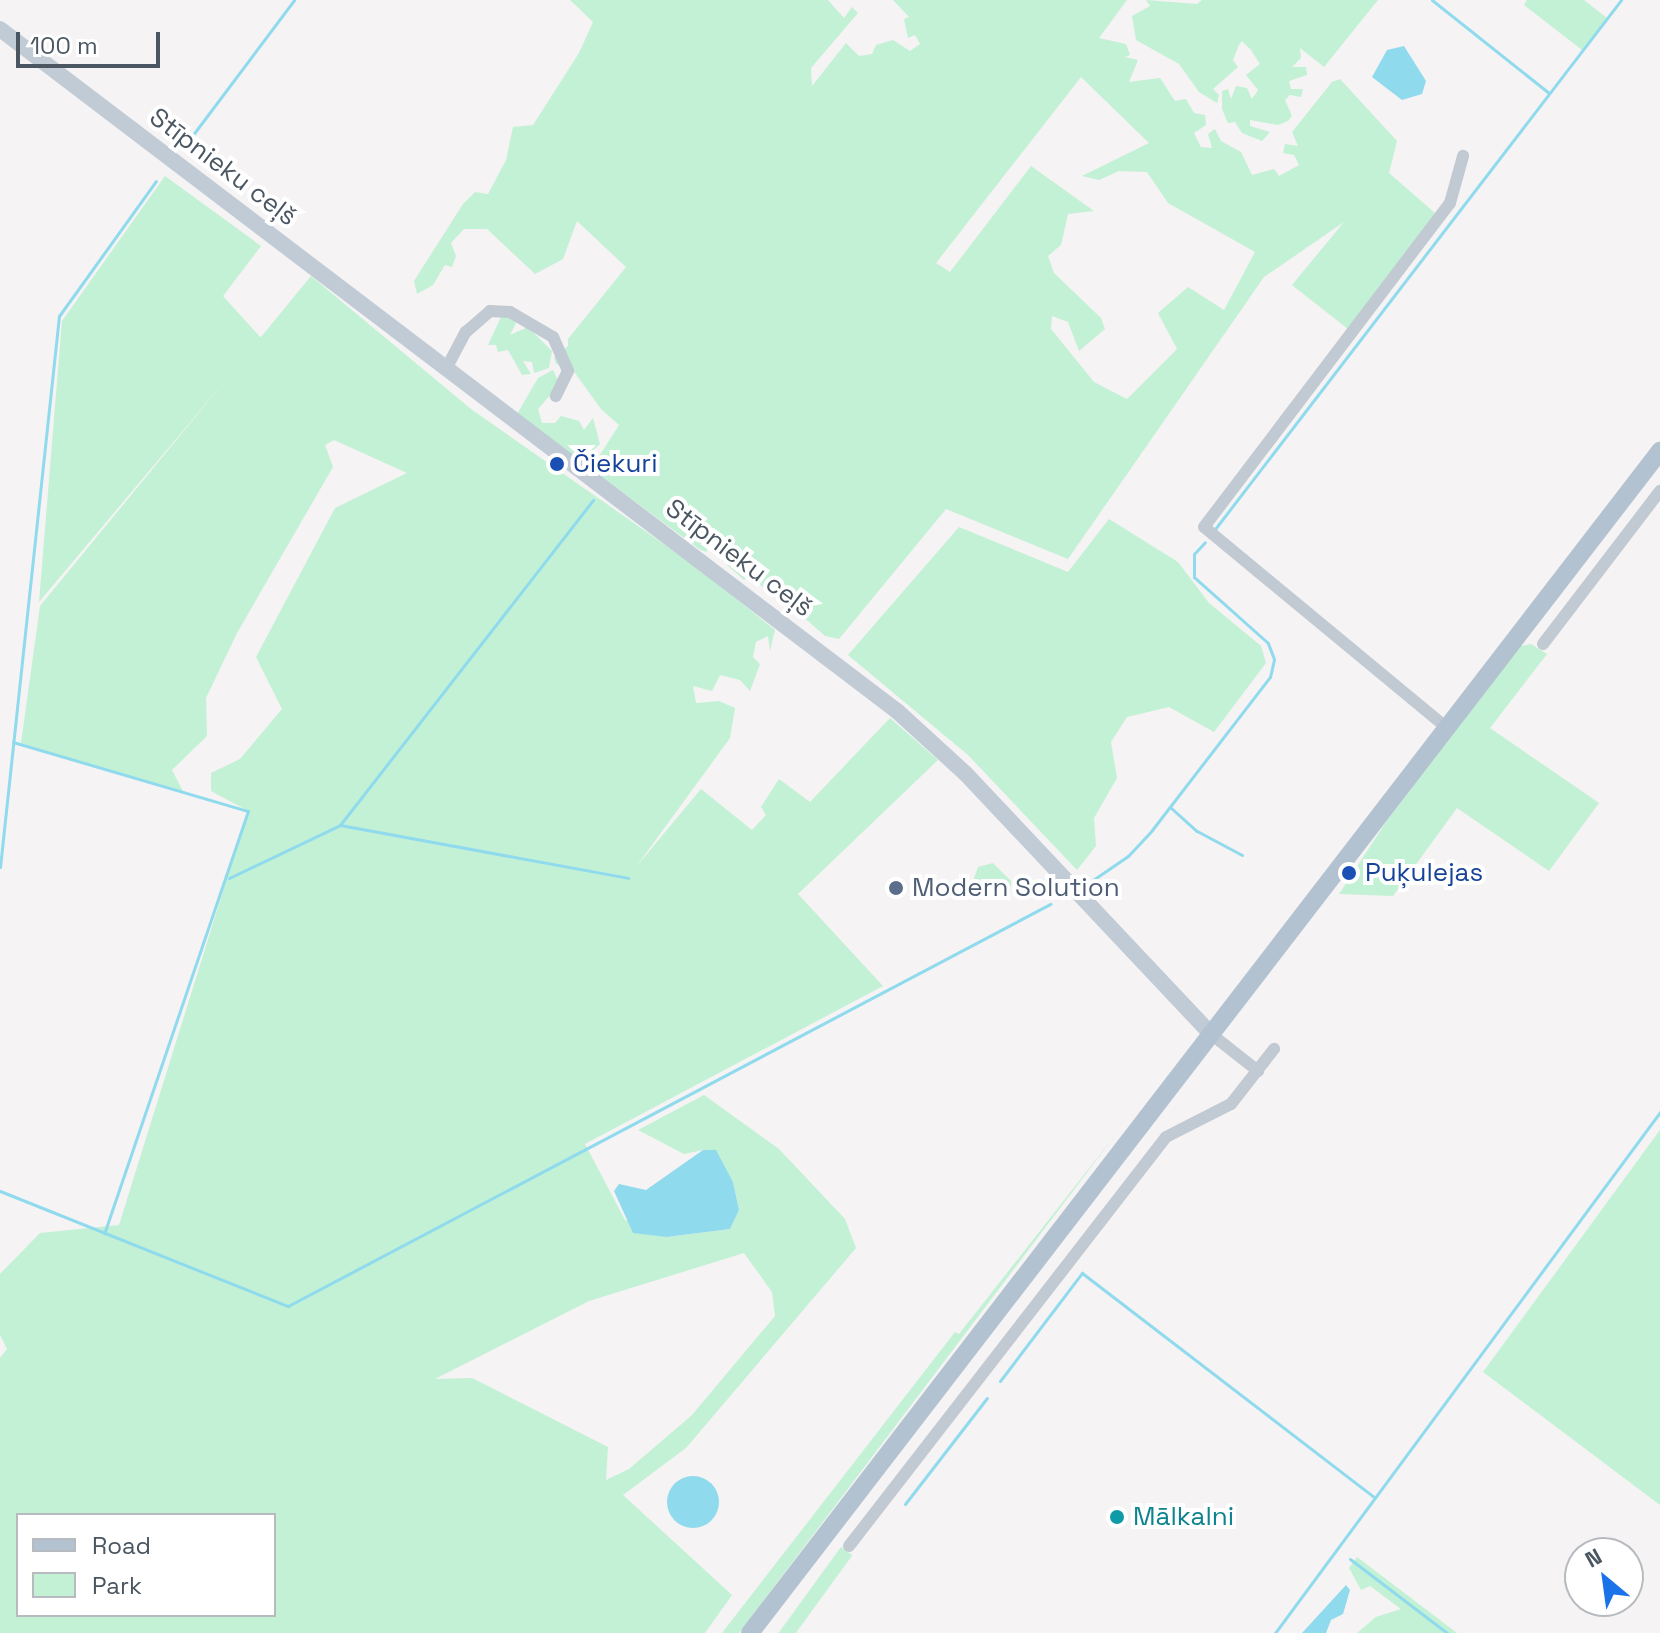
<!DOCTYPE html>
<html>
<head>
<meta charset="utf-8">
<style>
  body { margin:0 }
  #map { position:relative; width:1660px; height:1633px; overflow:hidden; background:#f5f3f3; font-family:"Space Grotesk",sans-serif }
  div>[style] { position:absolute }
  .green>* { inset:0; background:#c3f1d5; transform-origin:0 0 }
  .water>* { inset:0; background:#90daee }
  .round { border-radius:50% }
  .stream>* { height:3px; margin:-1.5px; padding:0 1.5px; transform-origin:1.5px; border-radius:1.5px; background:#90daee }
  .minor>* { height:12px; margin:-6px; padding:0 6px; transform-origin:6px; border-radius:6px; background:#c1cad2 }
  .secondary>* { height:16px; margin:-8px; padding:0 8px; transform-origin:8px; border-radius:8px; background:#c1cbd6 }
  .primary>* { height:18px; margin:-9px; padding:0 9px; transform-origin:9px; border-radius:9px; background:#b3c2d1 }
  .dots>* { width:22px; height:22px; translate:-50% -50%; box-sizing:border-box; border:4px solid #fff; border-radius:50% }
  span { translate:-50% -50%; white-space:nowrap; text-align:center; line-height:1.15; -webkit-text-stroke:8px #fff; paint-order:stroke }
  .street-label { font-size:26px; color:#4a5661 }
  .transit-label { font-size:26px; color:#164399 }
  .left { translate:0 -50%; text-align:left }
  .service-label { font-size:26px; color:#4e5e75 }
  .culture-label { font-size:26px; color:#0d838f }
  .legend { position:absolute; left:16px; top:1513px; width:260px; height:104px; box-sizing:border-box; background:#fff; border:2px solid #b7bbc0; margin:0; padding:10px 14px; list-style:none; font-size:24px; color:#4a5661 }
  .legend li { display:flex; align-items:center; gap:16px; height:40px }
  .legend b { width:40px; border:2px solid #b7bbc0 }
  .north { position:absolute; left:1564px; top:1537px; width:80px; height:80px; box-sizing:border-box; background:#fff; border:2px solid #b7bbc0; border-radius:50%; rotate:331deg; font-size:22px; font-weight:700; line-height:32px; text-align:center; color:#4a5661 }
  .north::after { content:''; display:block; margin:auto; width:28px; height:36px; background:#1a73e8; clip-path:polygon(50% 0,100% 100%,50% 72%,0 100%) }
  .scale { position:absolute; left:16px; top:32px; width:144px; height:36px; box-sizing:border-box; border:4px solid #4a5661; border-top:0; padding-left:10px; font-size:24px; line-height:28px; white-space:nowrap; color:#4a5661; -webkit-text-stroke:6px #fff; paint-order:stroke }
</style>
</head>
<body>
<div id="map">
  <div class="green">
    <i style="clip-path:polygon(evenodd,570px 0,828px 0,844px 18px,852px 7px,858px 13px,811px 68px,812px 86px,846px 43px,859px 56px,872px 54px,876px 45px,893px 40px,910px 51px,920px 44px,915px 35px,908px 38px,904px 19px,909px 17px,893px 0,1127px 0,1099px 38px,1126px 44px,1130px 55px,1125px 57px,1138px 60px,1129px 82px,1160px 78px,1175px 101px,1186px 99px,1194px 113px,1205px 115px,1206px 125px,1194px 133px,1201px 147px,1212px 148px,1208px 134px,1215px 129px,1221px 141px,1241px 152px,1252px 175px,1274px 169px,1279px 176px,1299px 165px,1294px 155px,1283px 153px,1285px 144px,1298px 146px,1292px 132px,1332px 82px,1340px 79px,1397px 141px,1389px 173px,1435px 213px,1348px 329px,1292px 285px,1344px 222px,1264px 277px,1068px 559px,946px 509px,839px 639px,825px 636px,799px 613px,787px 591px,767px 591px,750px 575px,744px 580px,727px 565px,723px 548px,712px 544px,706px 552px,699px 549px,517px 414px,538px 378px,553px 370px,560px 384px,538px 409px,542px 423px,555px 423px,561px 416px,579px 421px,584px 430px,593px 418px,600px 444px,590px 453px,598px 458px,619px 425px,601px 409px,570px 366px,556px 364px,554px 357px,568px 346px,568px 339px,626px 267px,577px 221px,563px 259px,535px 274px,487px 229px,464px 229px,451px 243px,456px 256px,452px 267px,445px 265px,433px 285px,417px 294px,414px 281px,463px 204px,475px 192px,488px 194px,506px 160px,513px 127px,533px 125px,579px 53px,593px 22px,570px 0,1081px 77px,1149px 143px,1082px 176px,1099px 180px,1119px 171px,1147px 172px,1168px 203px,1255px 252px,1224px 310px,1188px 287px,1158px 313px,1177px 349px,1127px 399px,1094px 382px,1051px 329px,1052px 316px,1068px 322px,1079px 351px,1105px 329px,1101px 318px,1054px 273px,1048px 256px,1061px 245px,1068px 214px,1094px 211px,1031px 166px,950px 272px,936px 263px,1081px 77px)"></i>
    <i style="clip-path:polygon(1146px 0,1197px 4px,1202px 0,1378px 0,1324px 67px,1300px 48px,1301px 58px,1292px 67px,1306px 67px,1307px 75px,1289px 81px,1291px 89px,1303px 89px,1301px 97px,1290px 95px,1285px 100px,1292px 116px,1288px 121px,1278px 125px,1250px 120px,1250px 126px,1270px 132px,1262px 141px,1242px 133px,1235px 122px,1228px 123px,1222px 109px,1222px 91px,1228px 89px,1231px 99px,1236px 86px,1247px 88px,1252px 99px,1258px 90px,1246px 75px,1260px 64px,1251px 50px,1242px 41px,1239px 45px,1233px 60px,1238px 67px,1213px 89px,1219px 95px,1217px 103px,1199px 92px,1179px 64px,1136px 40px,1132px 16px,1150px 6px)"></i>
    <i style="clip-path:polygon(1527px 0,1584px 0,1607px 18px,1582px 50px,1524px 5px)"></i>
    <i style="clip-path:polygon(165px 176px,261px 246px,223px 296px,261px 338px,39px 602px,62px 321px)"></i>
    <i style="clip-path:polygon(evenodd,311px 276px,471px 409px,698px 568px,775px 630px,770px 651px,768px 636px,756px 642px,753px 657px,760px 664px,750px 691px,740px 680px,720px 675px,712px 691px,693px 686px,696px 703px,719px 701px,735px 708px,730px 738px,636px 867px,701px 789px,752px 830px,766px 815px,761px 807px,779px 779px,810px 802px,890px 718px,938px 760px,798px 894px,883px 986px,585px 1144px,625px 1220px,667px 1237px,730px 1229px,739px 1210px,733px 1182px,703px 1150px,684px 1154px,638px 1130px,704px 1095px,779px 1149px,845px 1219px,856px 1248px,686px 1448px,623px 1495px,732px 1595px,705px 1633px,0 1633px,0 1358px,7px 1349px,0 1335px,0 1274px,40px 1233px,119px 1225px,248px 811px,211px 791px,211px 773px,240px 759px,282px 709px,256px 657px,335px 508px,407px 473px,334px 440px,325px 445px,333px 467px,237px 633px,206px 698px,207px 736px,172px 770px,184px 793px,21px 743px,40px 606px,311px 276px,744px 1253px,772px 1292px,775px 1316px,692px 1415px,629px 1469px,606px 1480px,608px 1447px,472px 1378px,435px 1379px,589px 1301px,744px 1253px,311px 276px,18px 1515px,274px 1515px,274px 1615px,18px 1615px,18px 1515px)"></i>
    <i style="clip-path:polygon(502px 315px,514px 316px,516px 323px,510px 335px,528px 327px,552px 351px,549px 368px,534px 373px,532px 362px,523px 361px,531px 374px,522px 375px,508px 350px,498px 352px,496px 345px,488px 345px)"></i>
    <i style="clip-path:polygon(1109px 519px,1178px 562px,1209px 603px,1261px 646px,1266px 663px,1214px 732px,1169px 707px,1127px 717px,1111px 742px,1117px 778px,1094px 818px,1096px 846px,1077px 870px,968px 755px,848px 655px,959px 527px,1068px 572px)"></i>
    <i style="clip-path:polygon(1531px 644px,1547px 654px,1490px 728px,1599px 803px,1549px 871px,1457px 808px,1393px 896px,1339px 894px,1386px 822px,1520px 646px)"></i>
    <i style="clip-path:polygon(993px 863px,1011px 881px,1011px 893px,1002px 898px,969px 892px,978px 867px)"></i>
    <i style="clip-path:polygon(1660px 1130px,1660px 1505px,1483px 1372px)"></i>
    <i style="clip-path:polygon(1116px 1134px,739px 1633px,722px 1633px,955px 1332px,959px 1334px)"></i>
    <i style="left:841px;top:1547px;width:14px;height:109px;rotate:36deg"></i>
    <i style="clip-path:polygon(1357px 1557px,1457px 1633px,1357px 1633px,1376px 1617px,1401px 1609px,1370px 1586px,1361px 1590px,1349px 1568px)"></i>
  </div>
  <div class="water">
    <i style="clip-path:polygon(1404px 46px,1426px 81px,1422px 94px,1402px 100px,1372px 77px,1387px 50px)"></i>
    <i style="clip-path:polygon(703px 1150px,716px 1150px,733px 1182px,739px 1210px,730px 1229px,667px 1237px,633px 1233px,614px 1191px,619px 1184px,646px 1190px)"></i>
    <i class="round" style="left:667px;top:1476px;width:52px;height:52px"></i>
    <i style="clip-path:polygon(1346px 1585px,1350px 1590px,1343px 1614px,1331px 1620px,1326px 1633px,1302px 1633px)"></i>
  </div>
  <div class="stream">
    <i style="left:1432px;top:0;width:149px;rotate:38.5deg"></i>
    <i style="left:183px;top:148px;width:185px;rotate:-53.1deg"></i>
    <i style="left:1215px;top:529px;width:667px;rotate:-52.49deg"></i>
    <i style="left:13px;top:742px;width:245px;rotate:16.4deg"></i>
    <i style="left:248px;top:811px;width:446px;rotate:108.8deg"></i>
    <i style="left:1170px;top:807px;width:36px;rotate:42deg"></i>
    <i style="left:1197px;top:831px;width:51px;rotate:28.1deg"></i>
    <i style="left:340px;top:825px;width:293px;rotate:10.4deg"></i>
    <i style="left:0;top:867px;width:554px;rotate:-83.89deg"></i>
    <i style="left:59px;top:316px;width:166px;rotate:-54.3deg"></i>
    <i style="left:229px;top:878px;width:123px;rotate:-25.5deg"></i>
    <i style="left:340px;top:825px;width:412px;rotate:-52.1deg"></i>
    <i style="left:1090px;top:882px;width:46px;rotate:-34.4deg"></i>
    <i style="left:1128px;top:856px;width:35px;rotate:-47deg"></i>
    <i style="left:1152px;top:830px;width:193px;rotate:-52.4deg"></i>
    <i style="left:1270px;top:677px;width:18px;rotate:-77deg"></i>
    <i style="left:1274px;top:659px;width:17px;rotate:-111deg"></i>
    <i style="left:1268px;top:643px;width:99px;rotate:-138.3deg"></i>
    <i style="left:1194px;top:577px;width:23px;rotate:-90deg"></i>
    <i style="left:1194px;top:554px;width:16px;rotate:-47deg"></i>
    <i style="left:0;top:1191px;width:310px;rotate:21.8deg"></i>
    <i style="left:288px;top:1306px;width:862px;rotate:-27.81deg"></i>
    <i style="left:1000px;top:1381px;width:136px;rotate:-52.8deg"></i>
    <i style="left:1082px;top:1273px;width:369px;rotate:37.5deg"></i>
    <i style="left:905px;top:1504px;width:134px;rotate:-52.3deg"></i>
    <i style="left:1350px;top:1559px;width:122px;rotate:37.3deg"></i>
    <i style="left:1275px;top:1633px;width:648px;rotate:-53.54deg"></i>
  </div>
  <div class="minor">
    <i style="left:447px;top:367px;width:40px;rotate:-62deg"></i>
    <i style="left:466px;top:332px;width:32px;rotate:-41deg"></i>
    <i style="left:490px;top:311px;width:20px;rotate:3deg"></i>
    <i style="left:510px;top:312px;width:50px;rotate:30.2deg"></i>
    <i style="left:553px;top:337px;width:37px;rotate:66deg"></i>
    <i style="left:568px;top:371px;width:28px;rotate:116deg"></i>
    <i style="left:1543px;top:644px;width:193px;rotate:-52.6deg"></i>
    <i style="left:1447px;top:728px;width:315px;rotate:-140.4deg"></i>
    <i style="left:1204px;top:527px;width:407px;rotate:-52.8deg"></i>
    <i style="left:1450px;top:203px;width:49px;rotate:-74.5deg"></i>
    <i style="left:1211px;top:1034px;width:60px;rotate:38.2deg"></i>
    <i style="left:849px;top:1546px;width:517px;rotate:-52.22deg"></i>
    <i style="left:1166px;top:1137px;width:73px;rotate:-26.9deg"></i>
    <i style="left:1231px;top:1104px;width:70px;rotate:-52deg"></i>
  </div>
  <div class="secondary">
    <i style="left:0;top:29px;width:1127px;rotate:37.25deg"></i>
    <i style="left:897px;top:711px;width:92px;rotate:42.4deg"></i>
    <i style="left:965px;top:773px;width:359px;rotate:46.7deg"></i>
  </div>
  <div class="primary">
    <i style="left:750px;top:1633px;width:1492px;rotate:-52.41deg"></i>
  </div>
  <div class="dots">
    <i style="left:557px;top:464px;background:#1a4fb4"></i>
    <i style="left:1349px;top:873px;background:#1a4fb4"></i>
    <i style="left:896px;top:888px;background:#5c6f8a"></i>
    <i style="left:1117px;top:1517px;background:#0f9aa8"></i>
  </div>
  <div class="street-label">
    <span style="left:223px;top:167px;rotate:37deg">Stīpnieku ceļš</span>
    <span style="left:739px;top:558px;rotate:37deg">Stīpnieku ceļš</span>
  </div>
  <div class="transit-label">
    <span class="left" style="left:573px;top:464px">Čiekuri</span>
    <span class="left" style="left:1365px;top:873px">Puķulejas</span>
  </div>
  <div class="service-label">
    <span class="left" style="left:912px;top:888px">Modern Solution</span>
  </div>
  <div class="culture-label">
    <span class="left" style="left:1133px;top:1517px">Mālkalni</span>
  </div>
  <ul class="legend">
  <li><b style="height:10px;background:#b3c2d1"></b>Road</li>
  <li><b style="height:22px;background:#c3f1d5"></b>Park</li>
  </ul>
  <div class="north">N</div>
  <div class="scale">100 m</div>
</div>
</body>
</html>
